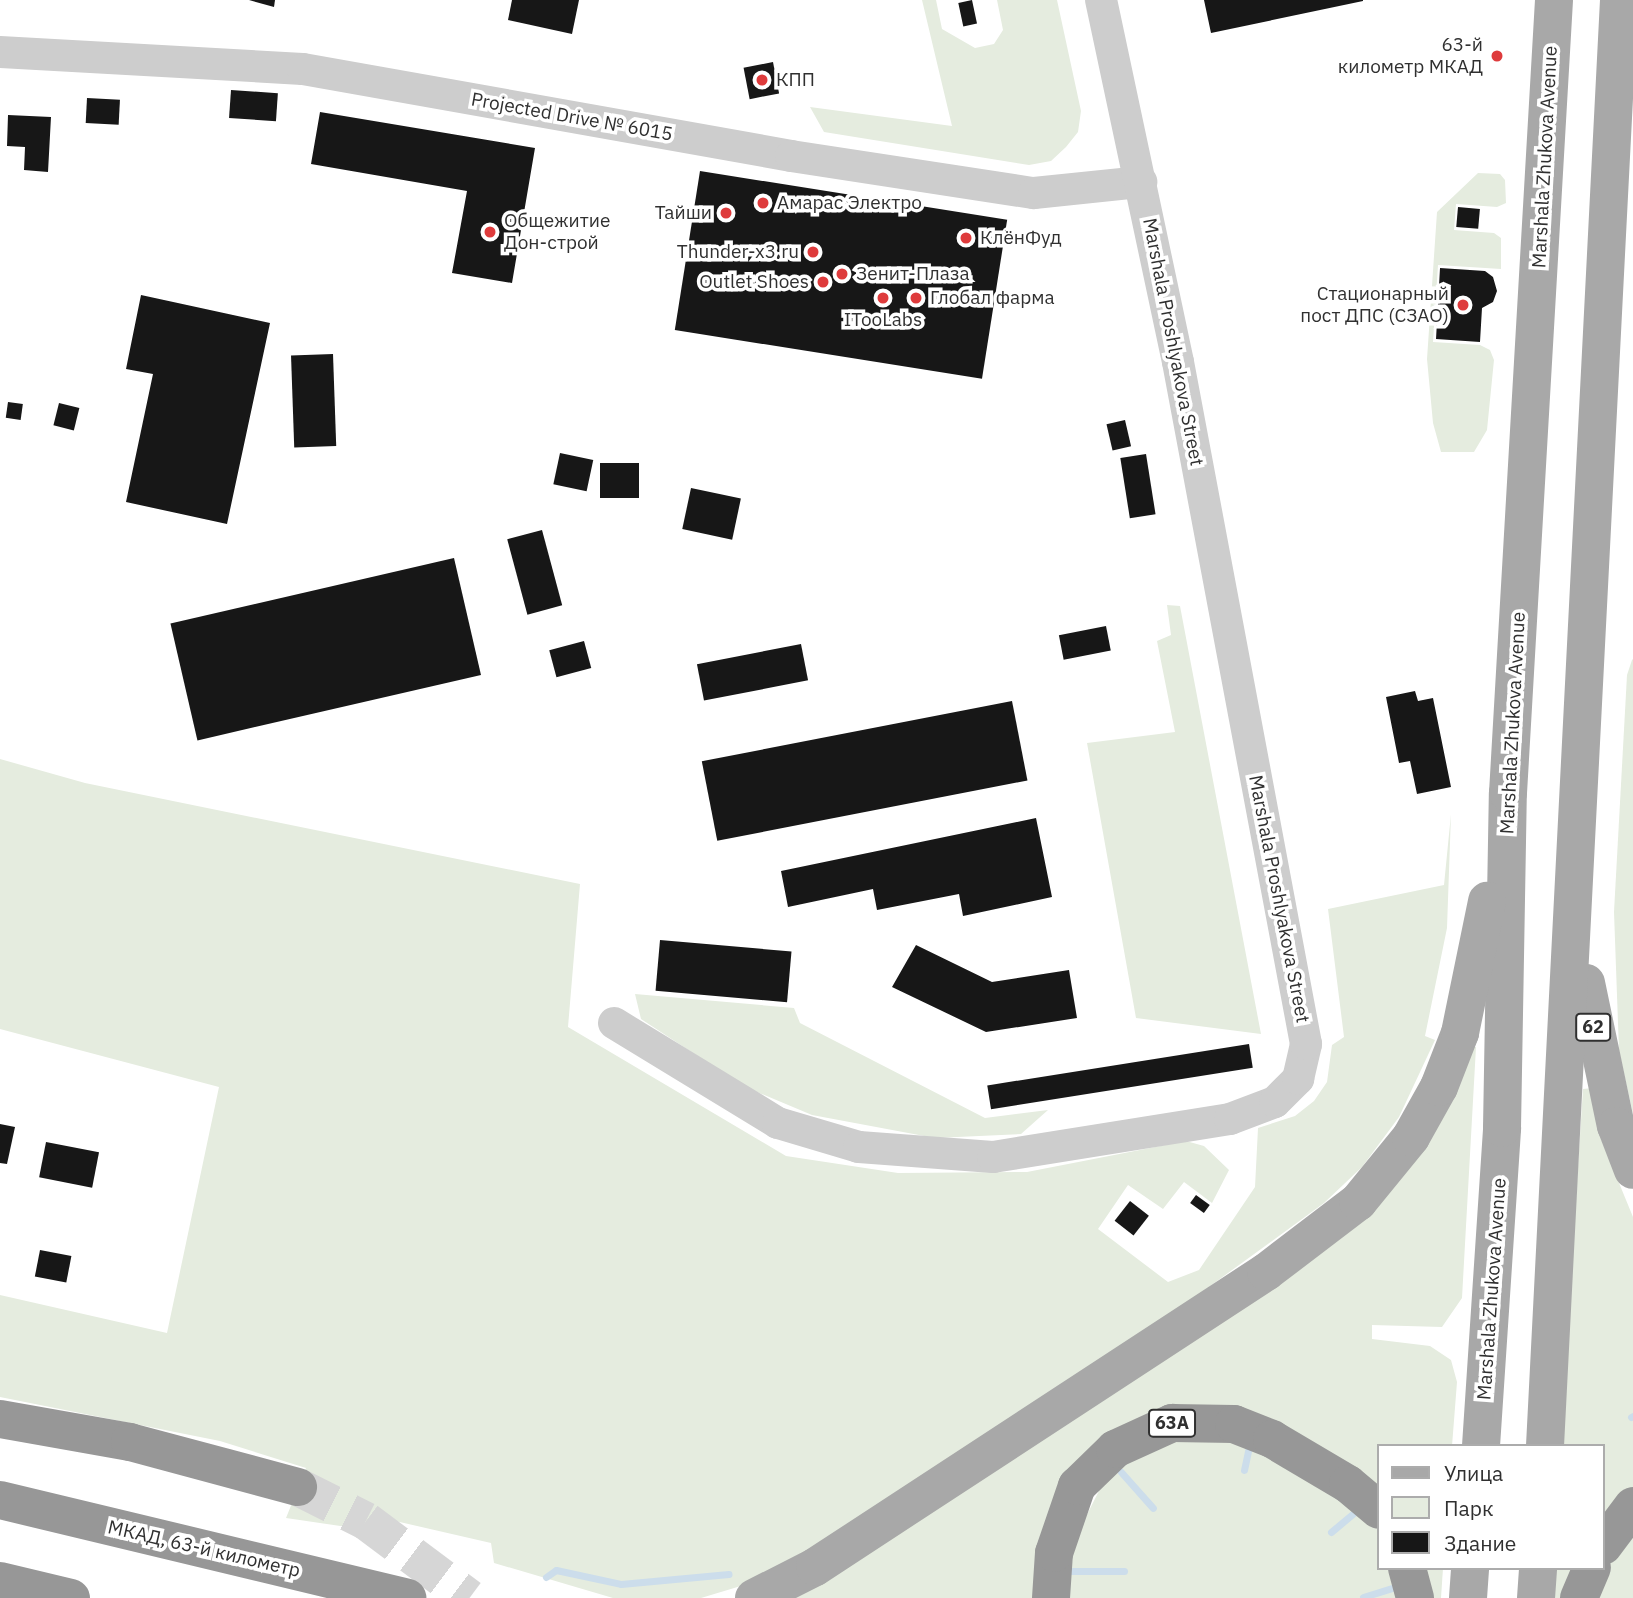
<!DOCTYPE html>
<html>
<head>
<meta charset="utf-8">
<style>
  body { margin:0 }
  #map { position:relative; width:1633px; height:1598px; overflow:hidden; background:#fff; font-family:"IBM Plex Sans",sans-serif }
  div>[style] { position:absolute }
  .green>* { inset:0; background:#e5ecdf }
  .stream>* { height:7px; margin:-3.5px; padding:0 3.5px; transform-origin:3.5px; border-radius:3.5px; background:#ccddeb }
  .building>* { inset:0; background:#171717; transform-origin:0 0 }
  .highway-tunnel>* { height:38px; margin-top:-19px; transform-origin:0; background:repeating-linear-gradient(90deg,#d6d6d6 0 38px,transparent 0 57px) }
  .minor>* { height:32px; margin:-16px; padding:0 16px; transform-origin:16px; border-radius:16px; background:#cdcdcd }
  .major>* { height:38px; margin:-19px; padding:0 19px; transform-origin:19px; border-radius:19px; background:#a8a8a8 }
  .highway>* { height:38px; margin:-19px; padding:0 19px; transform-origin:19px; border-radius:19px; background:#979797 }
  .dots>* { width:19px; height:19px; translate:-50% -50%; box-sizing:border-box; border:4px solid #fff; border-radius:50% }
  span { translate:-50% -50%; white-space:nowrap; text-align:center; line-height:1.15; -webkit-text-stroke:7px #fff; paint-order:stroke }
  .shield-label span { padding:2px 5px; background:#fff; border:2px solid; border-radius:5px; -webkit-text-stroke-width:0 }
  .shield-label { font-size:18px; color:#303030; font-weight:700 }
  .poi-label { font-size:19px; color:#303030 }
  .right { translate:-100% -50%; text-align:right }
  .left { translate:0 -50%; text-align:left }
  .street-label { font-size:19px; color:#303030 }
  .legend { position:absolute; left:1377px; top:1444px; width:228px; height:126px; box-sizing:border-box; background:#fff; border:2px solid #acacac; margin:0; padding:9px 12px; list-style:none; font-size:21px; color:#303030 }
  .legend li { display:flex; align-items:center; gap:14px; height:35px }
  .legend b { width:35px; border:2px solid #acacac }
</style>
</head>
<body>
<div id="map">
  <div class="green">
    <i style="clip-path:polygon(922px 0,936px 0,942px 29px,975px 48px,994px 44px,1003px 30px,997px 0,1057px 0,1081px 111px,1078px 132px,1066px 147px,1051px 161px,1029px 165px,824px 132px,810px 107px,952px 126px)"></i>
    <i style="clip-path:polygon(1478px 173px,1500px 174px,1505px 180px,1506px 203px,1497px 207px,1456px 204px,1454px 230px,1494px 233px,1501px 238px,1501px 269px,1438px 265px,1433px 342px,1480px 345px,1490px 350px,1494px 360px,1487px 430px,1474px 452px,1441px 452px,1433px 423px,1427px 359px,1437px 212px)"></i>
    <i style="clip-path:polygon(1167px 605px,1180px 606px,1261px 1034px,1136px 1018px,1087px 743px,1175px 732px,1157px 641px,1171px 635px)"></i>
    <i style="clip-path:polygon(1632px 660px,1633px 659px,1633px 1114px,1619px 1051px,1614px 912px,1627px 675px)"></i>
    <i style="clip-path:polygon(0 759px,85px 783px,580px 884px,568px 1027px,786px 1156px,898px 1173px,1027px 1172px,1186px 1141px,1204px 1146px,1229px 1170px,1212px 1203px,1184px 1182px,1163px 1209px,1128px 1185px,1098px 1229px,1168px 1282px,1199px 1270px,1255px 1187px,1258px 1128px,1295px 1116px,1314px 1101px,1327px 1082px,1332px 1045px,1344px 1037px,1328px 909px,1444px 885px,1451px 814px,1447px 928px,1425px 1036px,1435px 1040px,1399px 1117px,1362px 1167px,1324px 1203px,1154px 1327px,767px 1578px,701px 1598px,613px 1598px,494px 1563px,491px 1543px,391px 1520px,388px 1533px,286px 1518px,306px 1468px,220px 1441px,0 1397px,0 1295px,167px 1333px,219px 1087px,0 1029px)"></i>
    <i style="clip-path:polygon(635px 994px,794px 1008px,800px 1023px,985px 1118px,1048px 1110px,1021px 1134px,935px 1138px,812px 1115px,745px 1087px,641px 1019px)"></i>
    <i style="clip-path:polygon(1471px 1047px,1476px 1047px,1462px 1298px,1442px 1327px,1372px 1325px,1372px 1339px,1430px 1346px,1451px 1360px,1457px 1382px,1452px 1446px,1379px 1446px,1379px 1494px,1309px 1443px,1130px 1422px,1037px 1598px,790px 1598px,1265px 1288px)"></i>
    <i style="clip-path:polygon(1593px 1088px,1601px 1139px,1633px 1217px,1633px 1492px,1603px 1522px,1603px 1446px,1560px 1446px,1583px 1089px)"></i>
    <i style="clip-path:polygon(1233px 1440px,1267px 1449px,1365px 1511px,1379px 1530px,1379px 1568px,1393px 1568px,1400px 1598px,1065px 1598px,1071px 1546px,1103px 1483px,1129px 1460px,1167px 1442px)"></i>
    <i style="clip-path:polygon(1633px 1522px,1633px 1598px,1590px 1598px)"></i>
    <i style="clip-path:polygon(1424px 1568px,1443px 1568px,1441px 1598px,1434px 1598px)"></i>
    <i style="clip-path:polygon(1551px 1568px,1578px 1568px,1568px 1598px,1549px 1598px)"></i>
  </div>
  <div class="stream">
    <i style="left:1631px;top:1417px;width:2px;rotate:-27deg"></i>
    <i style="left:1244px;top:1470px;width:29px;rotate:-78deg"></i>
    <i style="left:1121px;top:1472px;width:48px;rotate:48.4deg"></i>
    <i style="left:1331px;top:1532px;width:38px;rotate:-40deg"></i>
    <i style="left:1068px;top:1571px;width:56px"></i>
    <i style="left:546px;top:1577px;width:12px;rotate:-35deg"></i>
    <i style="left:556px;top:1570px;width:66px;rotate:12.2deg"></i>
    <i style="left:621px;top:1584px;width:108px;rotate:-5.3deg"></i>
    <i style="left:1363px;top:1597px;width:41px;rotate:-17.1deg"></i>
  </div>
  <div class="building">
    <i style="clip-path:polygon(249px 0,275px 0,274px 7px)"></i>
    <i style="clip-path:polygon(512px 0,579px 0,572px 34px,508px 20px)"></i>
    <i style="left:972px;top:0;width:24px;height:14px;rotate:78deg"></i>
    <i style="clip-path:polygon(1204px 0,1363px 0,1363px 1px,1211px 33px)"></i>
    <i style="left:773px;top:62px;width:32px;height:30px;rotate:79deg"></i>
    <i style="left:231px;top:90px;width:47px;height:28px;rotate:4deg"></i>
    <i style="left:87px;top:98px;width:33px;height:25px;rotate:3deg"></i>
    <i style="clip-path:polygon(320px 112px,535px 148px,512px 283px,452px 273px,467px 191px,311px 164px)"></i>
    <i style="clip-path:polygon(8px 115px,51px 117px,48px 172px,24px 170px,25px 147px,7px 146px)"></i>
    <i style="left:700px;top:171px;width:311px;height:161px;rotate:9deg"></i>
    <i style="left:1458px;top:207px;width:22px;height:20px;rotate:5deg"></i>
    <i style="clip-path:polygon(1440px 268px,1485px 271px,1493px 277px,1497px 291px,1493px 302px,1482px 308px,1480px 342px,1436px 339px)"></i>
    <i style="clip-path:polygon(141px 295px,270px 323px,227px 524px,126px 502px,153px 374px,126px 369px)"></i>
    <i style="left:333px;top:354px;width:92px;height:42px;rotate:88deg"></i>
    <i style="left:8px;top:402px;width:15px;height:16px;rotate:8deg"></i>
    <i style="left:59px;top:403px;width:21px;height:23px;rotate:14deg"></i>
    <i style="left:1125px;top:420px;width:27px;height:19px;rotate:77deg"></i>
    <i style="left:560px;top:453px;width:34px;height:32px;rotate:12deg"></i>
    <i style="left:1146px;top:454px;width:61px;height:26px;rotate:81deg"></i>
    <i style="left:600px;top:463px;width:39px;height:35px"></i>
    <i style="left:691px;top:488px;width:51px;height:42px;rotate:12deg"></i>
    <i style="left:542px;top:530px;width:78px;height:36px;rotate:75deg"></i>
    <i style="left:454px;top:558px;width:120px;height:291px;rotate:77deg"></i>
    <i style="left:1106px;top:626px;width:25px;height:48px;rotate:79deg"></i>
    <i style="left:584px;top:641px;width:28px;height:36px;rotate:75deg"></i>
    <i style="left:801px;top:644px;width:37px;height:106px;rotate:79deg"></i>
    <i style="clip-path:polygon(1415px 691px,1418px 701px,1433px 698px,1451px 787px,1417px 794px,1410px 761px,1399px 763px,1386px 697px)"></i>
    <i style="left:1012px;top:701px;width:81px;height:316px;rotate:79deg"></i>
    <i style="clip-path:polygon(1036px 818px,1052px 897px,963px 916px,959px 894px,877px 910px,873px 889px,788px 907px,781px 871px)"></i>
    <i style="left:660px;top:940px;width:132px;height:51px;rotate:5deg"></i>
    <i style="clip-path:polygon(916px 945px,992px 982px,1069px 970px,1077px 1018px,986px 1032px,892px 987px)"></i>
    <i style="left:1249px;top:1044px;width:24px;height:265px;rotate:81deg"></i>
    <i style="clip-path:polygon(0 1124px,15px 1127px,7px 1164px,0 1163px)"></i>
    <i style="left:46px;top:1142px;width:54px;height:36px;rotate:11deg"></i>
    <i style="left:1196px;top:1195px;width:17px;height:10px;rotate:36deg"></i>
    <i style="left:1130px;top:1201px;width:24px;height:25px;rotate:38deg"></i>
    <i style="left:40px;top:1250px;width:32px;height:27px;rotate:11deg"></i>
  </div>
  <div class="highway-tunnel">
    <i style="left:298px;top:1487px;width:76px;rotate:26.6deg"></i>
    <i style="left:366px;top:1521px;width:129px;rotate:36.8deg"></i>
  </div>
  <div class="minor">
    <i style="left:0;top:52px;width:303px;rotate:3.2deg"></i>
    <i style="left:303px;top:69px;width:496px;rotate:10.1deg"></i>
    <i style="left:791px;top:156px;width:246px;rotate:8.7deg"></i>
    <i style="left:1034px;top:193px;width:108px;rotate:-5.9deg"></i>
    <i style="left:614px;top:1023px;width:192px;rotate:31.4deg"></i>
    <i style="left:778px;top:1123px;width:84px;rotate:16.5deg"></i>
    <i style="left:859px;top:1147px;width:134px;rotate:4.3deg"></i>
    <i style="left:993px;top:1157px;width:240px;rotate:-9.1deg"></i>
    <i style="left:1230px;top:1119px;width:48px;rotate:-20.7deg"></i>
    <i style="left:1275px;top:1102px;width:33px;rotate:-45deg"></i>
    <i style="left:1298px;top:1079px;width:36px;rotate:-77deg"></i>
    <i style="left:1306px;top:1044px;width:694px;rotate:-100.63deg"></i>
    <i style="left:1178px;top:362px;width:370px;rotate:-102deg"></i>
  </div>
  <div class="major">
    <i style="left:1586px;top:983px;width:146px;rotate:78.2deg"></i>
    <i style="left:1616px;top:1126px;width:47px;rotate:68.9deg"></i>
    <i style="left:1481px;top:1446px;width:319px;rotate:-86.2deg"></i>
    <i style="left:1502px;top:1128px;width:335px;rotate:-89deg"></i>
    <i style="left:1508px;top:793px;width:794px;rotate:-86.68deg"></i>
    <i style="left:1545px;top:1446px;width:1448px;rotate:-87.07deg"></i>
    <i style="left:754px;top:1598px;width:68px;rotate:-26.9deg"></i>
    <i style="left:815px;top:1567px;width:539px;rotate:-33.19deg"></i>
    <i style="left:1266px;top:1272px;width:116px;rotate:-37.3deg"></i>
    <i style="left:1358px;top:1202px;width:84px;rotate:-50.8deg"></i>
    <i style="left:1411px;top:1137px;width:57px;rotate:-60.8deg"></i>
    <i style="left:1439px;top:1087px;width:58px;rotate:-68.7deg"></i>
    <i style="left:1460px;top:1033px;width:135px;rotate:-78.4deg"></i>
    <i style="left:1468px;top:1598px;width:30px;rotate:-86deg"></i>
    <i style="left:1536px;top:1598px;width:30px;rotate:-86deg"></i>
  </div>
  <div class="highway">
    <i style="left:0;top:1419px;width:132px;rotate:10deg"></i>
    <i style="left:130px;top:1442px;width:174px;rotate:15deg"></i>
    <i style="left:0;top:1500px;width:419px;rotate:13.5deg"></i>
    <i style="left:1603px;top:1546px;width:50px;rotate:-53.1deg"></i>
    <i style="left:1407px;top:1568px;width:31px;rotate:75deg"></i>
    <i style="left:0;top:1581px;width:73px;rotate:13.5deg"></i>
    <i style="left:1051px;top:1598px;width:45px;rotate:-86.2deg"></i>
    <i style="left:1054px;top:1553px;width:71px;rotate:-71.1deg"></i>
    <i style="left:1077px;top:1486px;width:53px;rotate:-44.2deg"></i>
    <i style="left:1115px;top:1449px;width:63px;rotate:-24.5deg"></i>
    <i style="left:1172px;top:1423px;width:62px;rotate:0.9deg"></i>
    <i style="left:1234px;top:1424px;width:41px;rotate:21.5deg"></i>
    <i style="left:1272px;top:1439px;width:88px;rotate:30.6deg"></i>
    <i style="left:1348px;top:1484px;width:40px;rotate:40deg"></i>
    <i style="left:1579px;top:1598px;width:33px;rotate:-67deg"></i>
  </div>
  <div class="dots">
    <i style="left:1497px;top:56px;background:#de3b3c"></i>
    <i style="left:762px;top:80px;background:#de3b3c"></i>
    <i style="left:763px;top:203px;background:#de3b3c"></i>
    <i style="left:726px;top:213px;background:#de3b3c"></i>
    <i style="left:490px;top:232px;background:#de3b3c"></i>
    <i style="left:966px;top:238px;background:#de3b3c"></i>
    <i style="left:813px;top:252px;background:#de3b3c"></i>
    <i style="left:842px;top:274px;background:#de3b3c"></i>
    <i style="left:823px;top:282px;background:#de3b3c"></i>
    <i style="left:883px;top:298px;background:#de3b3c"></i>
    <i style="left:916px;top:298px;background:#de3b3c"></i>
    <i style="left:1463px;top:305px;background:#de3b3c"></i>
  </div>
  <div class="shield-label">
    <span style="left:1593px;top:1027px">62</span>
    <span style="left:1172px;top:1423px">63A</span>
  </div>
  <div class="poi-label">
    <span class="right" style="left:1483px;top:56px">63-й<br>километр МКАД</span>
    <span class="left" style="left:776px;top:80px">КПП</span>
    <span class="left" style="left:777px;top:203px">Амарас Электро</span>
    <span class="right" style="left:712px;top:213px">Тайши</span>
    <span class="left" style="left:504px;top:232px">Общежитие<br>Дон-строй</span>
    <span class="left" style="left:980px;top:238px">КлёнФуд</span>
    <span class="right" style="left:799px;top:252px">Thunder-x3.ru</span>
    <span class="left" style="left:856px;top:274px">Зенит-Плаза</span>
    <span class="right" style="left:809px;top:282px">Outlet Shoes</span>
    <span class="right" style="left:1449px;top:305px">Стационарный<br>пост ДПС (СЗАО)</span>
    <span class="left" style="left:930px;top:298px">Глобал фарма</span>
    <span style="left:883px;top:320px">ITooLabs</span>
  </div>
  <div class="street-label">
    <span style="left:572px;top:117px;rotate:10deg">Projected Drive № 6015</span>
    <span style="left:1545px;top:157px;rotate:-87deg">Marshala Zhukova Avenue</span>
    <span style="left:1173px;top:342px;rotate:79deg">Marshala Proshlyakova Street</span>
    <span style="left:1513px;top:723px;rotate:-87deg">Marshala Zhukova Avenue</span>
    <span style="left:1279px;top:899px;rotate:79deg">Marshala Proshlyakova Street</span>
    <span style="left:1492px;top:1289px;rotate:-86deg">Marshala Zhukova Avenue</span>
    <span style="left:204px;top:1549px;rotate:13deg">МКАД, 63-й километр</span>
  </div>
  <ul class="legend">
  <li><b style="height:9px;background:#a8a8a8"></b>Улица</li>
  <li><b style="height:19px;background:#e5ecdf"></b>Парк</li>
  <li><b style="height:19px;background:#171717"></b>Здание</li>
  </ul>
</div>
</body>
</html>
